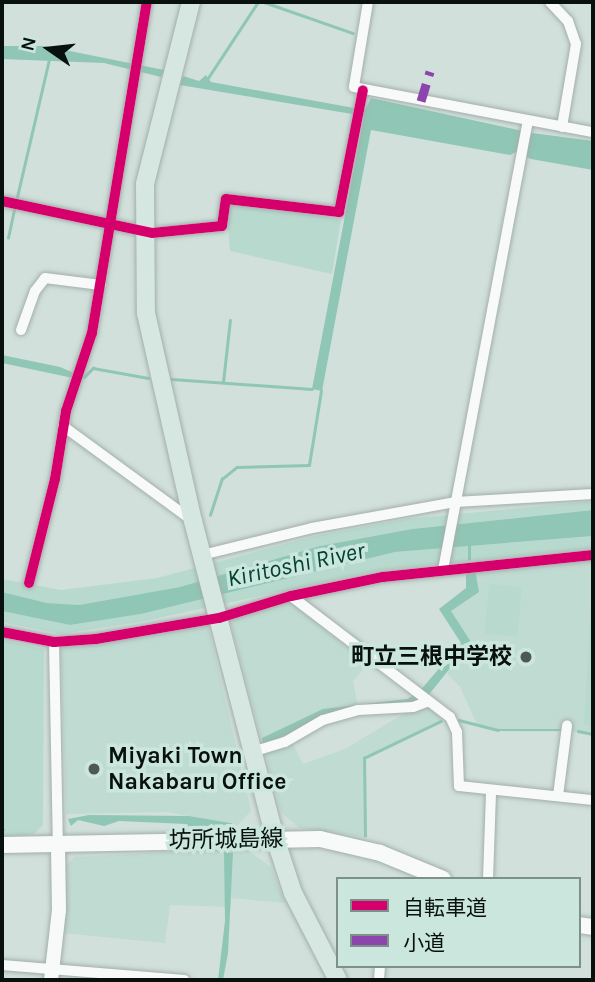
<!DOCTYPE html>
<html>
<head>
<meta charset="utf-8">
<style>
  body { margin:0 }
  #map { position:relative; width:595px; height:982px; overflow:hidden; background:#d1e0db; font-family:Karla,"Noto Sans JP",sans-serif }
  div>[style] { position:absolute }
  .built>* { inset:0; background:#c0dbd2 }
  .green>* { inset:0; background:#b8dace; transform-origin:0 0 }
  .water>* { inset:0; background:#90c6b5 }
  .stream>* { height:2.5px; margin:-1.25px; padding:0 1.25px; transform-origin:1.25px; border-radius:1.25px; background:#90c6b5 }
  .roads { filter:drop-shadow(0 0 2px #a3aeab) drop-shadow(0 0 2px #a3aeab) }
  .minor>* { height:10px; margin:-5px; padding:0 5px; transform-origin:5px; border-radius:5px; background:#f8fafa }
  .tertiary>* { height:14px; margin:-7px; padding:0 7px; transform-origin:7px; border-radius:7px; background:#f8fafa }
  .secondary>* { height:16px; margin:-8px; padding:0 8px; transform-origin:8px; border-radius:8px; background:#f8fafa }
  .trunk>* { height:18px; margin:-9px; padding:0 9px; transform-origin:9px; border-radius:9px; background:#d6e7e2 }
  .quiet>* { height:9px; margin-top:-4.5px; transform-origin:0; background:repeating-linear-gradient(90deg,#8e44ad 0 18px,transparent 0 27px) }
  .cycleway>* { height:10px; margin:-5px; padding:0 5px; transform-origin:5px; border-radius:5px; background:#d6006c }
  .dots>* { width:19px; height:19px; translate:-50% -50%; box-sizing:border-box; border:4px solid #cbe6dd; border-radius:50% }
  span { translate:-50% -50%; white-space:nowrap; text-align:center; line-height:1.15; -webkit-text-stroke:7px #cbe6dd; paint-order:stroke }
  .poi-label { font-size:23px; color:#08110e; font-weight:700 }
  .right { translate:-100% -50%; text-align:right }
  .left { translate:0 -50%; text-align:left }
  .street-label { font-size:23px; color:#08110e }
  .water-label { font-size:24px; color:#004133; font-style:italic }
  .frame { position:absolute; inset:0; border:4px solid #08110e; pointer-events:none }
  .legend { position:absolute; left:336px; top:877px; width:245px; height:91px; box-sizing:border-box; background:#cbe6dd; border:2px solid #7d918a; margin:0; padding:9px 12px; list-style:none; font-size:21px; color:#08110e }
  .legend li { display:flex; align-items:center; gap:14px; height:35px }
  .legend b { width:35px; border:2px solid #7d918a }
  .north { position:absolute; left:14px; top:14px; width:70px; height:70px; -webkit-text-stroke:5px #cbe6dd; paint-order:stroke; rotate:284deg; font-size:19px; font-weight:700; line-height:28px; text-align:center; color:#08110e }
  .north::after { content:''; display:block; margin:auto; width:24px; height:32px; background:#08110e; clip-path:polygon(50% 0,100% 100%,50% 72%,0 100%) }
</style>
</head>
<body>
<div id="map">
  <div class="built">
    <i style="clip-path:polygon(593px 560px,593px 736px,580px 732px,497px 731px,477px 724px,460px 687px,447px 673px,471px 642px,450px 611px,478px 592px,475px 569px)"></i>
    <i style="clip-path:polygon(290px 602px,368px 664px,353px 681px,358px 707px,289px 736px,303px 764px,345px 749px,423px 702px,442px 719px,364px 758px,364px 837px,299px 828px,281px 812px,230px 620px)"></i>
    <i style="clip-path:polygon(208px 625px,251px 811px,238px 825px,167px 812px,66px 814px,61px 647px)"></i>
    <i style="clip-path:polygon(244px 848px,271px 867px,285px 903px,231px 898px,231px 907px,170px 905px,165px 943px,62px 933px,65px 866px,75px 857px)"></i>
  </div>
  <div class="green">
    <i style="clip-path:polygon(249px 203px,341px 220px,332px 274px,230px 251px,226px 204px)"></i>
    <i style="clip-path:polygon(593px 501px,593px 510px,412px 529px,320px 546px,180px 587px,79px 605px,47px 603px,2px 592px,2px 579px,61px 590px,157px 578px,315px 536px,406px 519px)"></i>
    <i style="clip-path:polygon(593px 536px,593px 548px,379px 570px,140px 622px,61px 634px,2px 622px,2px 611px,70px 625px,141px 614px,395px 552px)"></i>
    <i style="clip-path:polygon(593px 567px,593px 727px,584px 725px)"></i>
    <i style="left:489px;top:584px;width:33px;height:50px;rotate:5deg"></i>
    <i style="clip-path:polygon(2px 640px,44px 649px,43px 825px,33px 835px,2px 836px)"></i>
  </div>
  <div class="water">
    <i style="clip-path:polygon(2px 46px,45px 46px,164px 70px,161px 77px,104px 63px,2px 59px)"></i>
    <i style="clip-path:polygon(206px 75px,211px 82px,365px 110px,371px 98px,532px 133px,593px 141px,593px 170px,531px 159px,516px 152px,510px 155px,371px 130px,322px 391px,312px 389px,364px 116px,180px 85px,183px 76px,199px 81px)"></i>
    <i style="clip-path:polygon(2px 355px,60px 367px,74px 373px,73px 378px,2px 363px)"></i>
    <i style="clip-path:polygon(593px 510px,593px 536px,395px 552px,141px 614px,70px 625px,2px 611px,2px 592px,47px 603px,79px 605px,180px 587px,320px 546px,412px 529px)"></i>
    <i style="clip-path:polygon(475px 569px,479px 592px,451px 611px,471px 642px,423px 702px,358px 707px,263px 744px,262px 738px,323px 709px,407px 699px,418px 693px,461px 643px,439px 609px,466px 588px,466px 570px)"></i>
    <i style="clip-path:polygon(89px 815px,189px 816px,236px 824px,190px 828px,186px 824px,119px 821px,104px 826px,78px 820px,71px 826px,68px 819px)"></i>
    <i style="clip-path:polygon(224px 852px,233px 853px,228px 953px,223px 980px,218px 980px,225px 921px)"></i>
  </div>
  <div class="stream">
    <i style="left:264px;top:2px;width:94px;rotate:19.2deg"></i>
    <i style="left:208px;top:78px;width:91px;rotate:-56.7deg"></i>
    <i style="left:17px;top:197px;width:141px;rotate:-76.9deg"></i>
    <i style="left:8px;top:238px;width:30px;rotate:-78deg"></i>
    <i style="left:84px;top:377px;width:13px;rotate:-45deg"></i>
    <i style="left:93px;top:368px;width:56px;rotate:10.3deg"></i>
    <i style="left:172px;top:379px;width:140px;rotate:4.1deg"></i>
    <i style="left:223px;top:382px;width:62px;rotate:-83.6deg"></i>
    <i style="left:210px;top:515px;width:38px;rotate:-72deg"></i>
    <i style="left:222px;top:479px;width:19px;rotate:-39deg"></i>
    <i style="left:237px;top:467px;width:72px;rotate:-1.6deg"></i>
    <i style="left:309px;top:465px;width:75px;rotate:-80.8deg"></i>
    <i style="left:469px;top:559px;width:14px;rotate:-90deg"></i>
    <i style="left:459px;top:720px;width:40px;rotate:14.4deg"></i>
    <i style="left:498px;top:730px;width:63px"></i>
    <i style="left:578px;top:731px;width:15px;rotate:11deg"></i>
    <i style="left:2px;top:830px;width:2px"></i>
    <i style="left:365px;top:836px;width:78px;rotate:-90.7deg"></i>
    <i style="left:364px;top:758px;width:85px;rotate:-25.7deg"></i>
  </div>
  <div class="roads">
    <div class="minor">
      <i style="left:368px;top:2px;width:86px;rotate:99.4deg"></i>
      <i style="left:354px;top:87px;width:243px;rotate:10.7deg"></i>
      <i style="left:550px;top:2px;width:26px;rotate:47deg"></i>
      <i style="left:568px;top:21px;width:24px;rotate:71deg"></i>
      <i style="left:576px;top:44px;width:84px;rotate:99.6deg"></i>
      <i style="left:2px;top:201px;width:153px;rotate:12deg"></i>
      <i style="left:152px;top:233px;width:70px;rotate:-5.7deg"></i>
      <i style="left:222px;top:226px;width:27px;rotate:-82deg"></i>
      <i style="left:226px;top:199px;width:114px;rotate:6.6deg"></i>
      <i style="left:339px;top:212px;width:124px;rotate:-78.9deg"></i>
      <i style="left:21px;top:330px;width:41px;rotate:-70.3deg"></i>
      <i style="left:35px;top:291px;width:16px;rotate:-52deg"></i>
      <i style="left:45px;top:278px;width:56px;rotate:7.1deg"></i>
      <i style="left:63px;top:426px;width:161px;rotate:36.2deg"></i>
      <i style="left:202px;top:555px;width:113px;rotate:-13.8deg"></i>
      <i style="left:312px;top:528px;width:145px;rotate:-10.3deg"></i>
      <i style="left:455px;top:502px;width:138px;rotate:-3.3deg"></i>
      <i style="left:443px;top:570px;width:457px;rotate:-79.3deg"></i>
      <i style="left:29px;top:583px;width:107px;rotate:-76deg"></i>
      <i style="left:55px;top:479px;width:69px;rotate:-80.8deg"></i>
      <i style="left:66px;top:411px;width:82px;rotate:-71.6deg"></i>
      <i style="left:92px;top:333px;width:336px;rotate:-80.6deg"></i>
      <i style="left:291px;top:596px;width:200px;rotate:37.3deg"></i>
      <i style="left:450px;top:717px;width:17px;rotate:65deg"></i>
      <i style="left:457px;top:732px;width:54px;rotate:87.9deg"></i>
      <i style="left:459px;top:786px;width:135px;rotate:6deg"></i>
      <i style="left:2px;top:632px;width:53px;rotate:10.9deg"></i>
      <i style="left:54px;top:642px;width:42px;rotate:-4.1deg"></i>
      <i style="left:96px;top:639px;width:125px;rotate:-9.7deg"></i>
      <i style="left:219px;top:618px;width:75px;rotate:-17deg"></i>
      <i style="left:291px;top:596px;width:94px;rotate:-11.7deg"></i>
      <i style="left:383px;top:577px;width:211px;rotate:-6deg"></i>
      <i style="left:54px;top:642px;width:202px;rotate:88.9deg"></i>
      <i style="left:252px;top:752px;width:34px;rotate:-17deg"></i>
      <i style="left:285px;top:742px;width:44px;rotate:-30.1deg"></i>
      <i style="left:323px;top:720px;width:36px;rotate:-16deg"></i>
      <i style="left:358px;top:710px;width:55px;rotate:-3.1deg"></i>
      <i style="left:413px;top:707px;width:15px;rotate:-20deg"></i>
      <i style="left:558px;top:796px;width:71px;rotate:-82.7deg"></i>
      <i style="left:488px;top:879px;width:88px;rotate:-88deg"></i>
      <i style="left:2px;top:965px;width:183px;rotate:4.7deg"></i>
      <i style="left:379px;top:980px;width:14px;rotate:-86deg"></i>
    </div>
    <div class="tertiary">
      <i style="left:51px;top:980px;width:70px;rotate:-83.5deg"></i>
      <i style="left:59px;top:910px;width:66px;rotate:-90.9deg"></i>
    </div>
    <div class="secondary">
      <i style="left:2px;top:845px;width:318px;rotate:-1.1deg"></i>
      <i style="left:320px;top:839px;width:62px;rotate:13.1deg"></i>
      <i style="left:380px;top:853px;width:68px;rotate:22.4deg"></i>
      <i style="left:579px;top:925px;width:14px;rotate:8deg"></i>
    </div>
    <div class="trunk">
      <i style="left:191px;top:2px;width:188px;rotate:104.2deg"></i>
      <i style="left:145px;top:184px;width:129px;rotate:89.6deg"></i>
      <i style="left:146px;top:313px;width:213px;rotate:77.3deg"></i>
      <i style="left:193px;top:521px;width:327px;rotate:75.5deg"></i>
      <i style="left:275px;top:838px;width:58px;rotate:71.9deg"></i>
      <i style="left:293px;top:893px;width:98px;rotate:62.7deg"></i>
    </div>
  </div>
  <div class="quiet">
    <i style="left:421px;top:101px;width:31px;rotate:-73deg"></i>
  </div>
  <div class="cycleway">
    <i style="left:2px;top:201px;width:153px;rotate:12deg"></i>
    <i style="left:152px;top:233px;width:70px;rotate:-5.7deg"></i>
    <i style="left:222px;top:226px;width:27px;rotate:-82deg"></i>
    <i style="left:226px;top:199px;width:114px;rotate:6.6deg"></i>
    <i style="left:339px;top:212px;width:124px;rotate:-78.9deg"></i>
    <i style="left:29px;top:583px;width:107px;rotate:-76deg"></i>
    <i style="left:55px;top:479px;width:69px;rotate:-80.8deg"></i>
    <i style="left:66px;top:411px;width:82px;rotate:-71.6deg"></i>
    <i style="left:92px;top:333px;width:336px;rotate:-80.6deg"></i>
    <i style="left:2px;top:632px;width:53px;rotate:10.9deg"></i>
    <i style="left:54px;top:642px;width:42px;rotate:-4.1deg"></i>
    <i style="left:96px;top:639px;width:125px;rotate:-9.7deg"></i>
    <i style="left:219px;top:618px;width:75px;rotate:-17deg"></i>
    <i style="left:291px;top:596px;width:94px;rotate:-11.7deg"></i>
    <i style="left:383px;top:577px;width:211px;rotate:-6deg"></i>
  </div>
  <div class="dots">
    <i style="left:526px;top:657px;background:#4e5956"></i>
    <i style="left:94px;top:769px;background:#4e5956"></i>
  </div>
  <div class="poi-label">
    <span class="right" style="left:512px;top:657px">町立三根中学校</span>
    <span class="left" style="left:108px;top:769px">Miyaki Town<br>Nakabaru Office</span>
  </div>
  <div class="street-label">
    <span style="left:226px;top:840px;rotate:-1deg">坊所城島線</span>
  </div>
  <div class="water-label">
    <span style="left:296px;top:565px;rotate:-12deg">Kiritoshi River</span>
  </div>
  <div class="frame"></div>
  <ul class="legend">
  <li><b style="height:9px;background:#d6006c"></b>自転車道</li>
  <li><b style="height:9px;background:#8e44ad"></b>小道</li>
  </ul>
  <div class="north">N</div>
</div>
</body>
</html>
